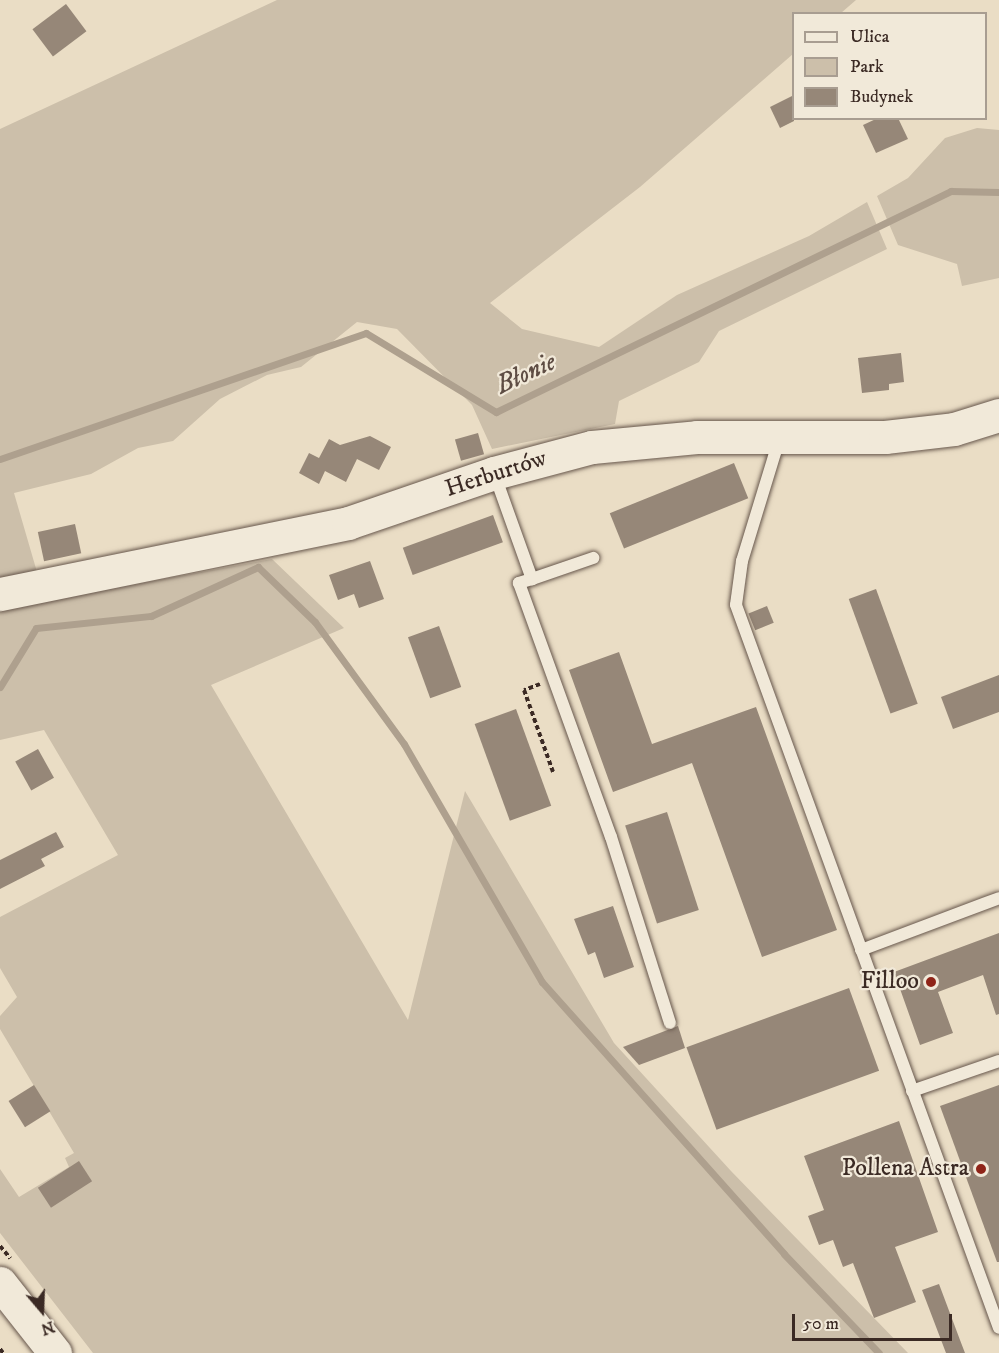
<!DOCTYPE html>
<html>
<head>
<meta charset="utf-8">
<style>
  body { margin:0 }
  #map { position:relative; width:999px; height:1353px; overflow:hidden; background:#eaddc5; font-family:"IM FELL DW Pica",serif }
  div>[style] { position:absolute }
  .green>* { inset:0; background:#ccbfaa }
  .stream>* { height:7px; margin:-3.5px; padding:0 3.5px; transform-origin:3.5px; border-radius:3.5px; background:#aea08e }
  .building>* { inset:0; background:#968778; transform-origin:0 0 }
  .path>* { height:4px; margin-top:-2px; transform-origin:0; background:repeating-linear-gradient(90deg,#3b2a24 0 4.5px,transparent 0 7.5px) }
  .roads { filter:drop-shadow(0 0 2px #67574c) drop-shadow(0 0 2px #67574c) }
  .lane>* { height:12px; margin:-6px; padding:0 6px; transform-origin:6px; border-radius:6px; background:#f1e9d9 }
  .secondary>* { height:33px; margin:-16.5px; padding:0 16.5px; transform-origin:16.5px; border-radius:16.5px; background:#f1e9d9 }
  .dots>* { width:16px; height:16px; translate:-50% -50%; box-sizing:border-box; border:3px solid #f1e9d9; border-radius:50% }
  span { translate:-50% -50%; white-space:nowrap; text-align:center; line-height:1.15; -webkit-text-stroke:4.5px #f1e9d9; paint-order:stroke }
  .street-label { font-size:24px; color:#3b2a24 }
  .poi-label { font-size:24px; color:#3b2a24 }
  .right { translate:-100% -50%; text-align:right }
  .water-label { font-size:26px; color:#5e4d44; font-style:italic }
  .legend { position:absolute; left:792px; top:12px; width:195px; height:108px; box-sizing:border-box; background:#f1e9d9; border:2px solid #a89d91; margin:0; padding:8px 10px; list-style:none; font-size:18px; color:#3b2a24 }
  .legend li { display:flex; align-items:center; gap:12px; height:30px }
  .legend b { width:30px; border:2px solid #a89d91 }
  .north { position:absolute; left:12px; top:1281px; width:60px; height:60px; -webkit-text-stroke:4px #f1e9d9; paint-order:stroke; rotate:161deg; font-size:16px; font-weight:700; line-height:24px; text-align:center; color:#3b2a24 }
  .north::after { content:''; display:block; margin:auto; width:21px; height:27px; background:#3b2a24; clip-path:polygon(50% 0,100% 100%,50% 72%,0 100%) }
  .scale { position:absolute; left:792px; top:1314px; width:160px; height:27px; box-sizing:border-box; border:3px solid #3b2a24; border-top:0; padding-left:8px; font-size:18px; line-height:21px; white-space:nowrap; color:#3b2a24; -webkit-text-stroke:4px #f1e9d9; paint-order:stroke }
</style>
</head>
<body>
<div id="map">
  <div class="green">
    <i style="clip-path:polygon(277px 0,856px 0,841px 13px,794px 14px,793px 54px,640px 187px,490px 303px,522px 329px,599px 347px,677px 295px,809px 236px,867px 202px,887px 249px,719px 331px,699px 362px,619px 401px,615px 424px,492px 449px,472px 405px,397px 329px,357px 322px,301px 367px,267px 375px,220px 399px,173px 441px,138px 448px,91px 474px,14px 493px,37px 572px,0 579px,0 129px)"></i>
    <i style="clip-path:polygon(977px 128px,999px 130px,999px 278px,962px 286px,957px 264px,898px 245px,877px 196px,908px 178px,945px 138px)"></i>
    <i style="clip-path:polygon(272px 559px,344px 628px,211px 685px,408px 1020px,465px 791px,614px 1043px,731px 1171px,908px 1353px,93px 1353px,0 1233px,0 1169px,19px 1197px,69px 1167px,65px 1158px,74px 1153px,0 1029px,0 1016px,17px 997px,0 968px,0 917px,118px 855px,44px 730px,0 740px,0 609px)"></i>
  </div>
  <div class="stream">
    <i style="left:0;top:459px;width:387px;rotate:-19deg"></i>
    <i style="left:366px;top:333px;width:152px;rotate:31.3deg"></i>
    <i style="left:496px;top:412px;width:506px;rotate:-25.91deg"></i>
    <i style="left:951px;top:191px;width:48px;rotate:1.2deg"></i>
    <i style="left:0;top:687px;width:69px;rotate:-58.6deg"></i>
    <i style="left:36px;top:628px;width:116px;rotate:-6deg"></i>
    <i style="left:151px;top:616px;width:118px;rotate:-24.6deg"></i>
    <i style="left:258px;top:567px;width:79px;rotate:44deg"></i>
    <i style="left:315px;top:622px;width:151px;rotate:53.9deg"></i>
    <i style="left:404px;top:744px;width:275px;rotate:59.9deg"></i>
    <i style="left:542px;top:982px;width:364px;rotate:48.3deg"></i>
    <i style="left:784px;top:1254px;width:137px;rotate:46.2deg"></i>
  </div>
  <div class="building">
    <i style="left:66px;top:4px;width:34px;height:42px;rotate:53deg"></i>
    <i style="clip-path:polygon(794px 95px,794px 121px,780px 128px,770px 107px)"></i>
    <i style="clip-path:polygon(878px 118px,898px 118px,908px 139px,876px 153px,863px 125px)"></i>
    <i style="clip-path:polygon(901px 353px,904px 382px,889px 384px,889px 390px,862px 393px,858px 358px)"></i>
    <i style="left:478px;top:433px;width:22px;height:24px;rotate:74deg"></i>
    <i style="clip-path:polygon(370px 436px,391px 447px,379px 470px,357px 459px,346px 482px,325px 471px,319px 484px,299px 473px,309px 453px,319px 458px,329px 439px,340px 445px)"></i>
    <i style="left:734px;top:463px;width:38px;height:134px;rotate:68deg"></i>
    <i style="left:493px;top:515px;width:29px;height:96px;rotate:70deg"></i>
    <i style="left:75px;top:524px;width:30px;height:38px;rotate:78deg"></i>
    <i style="clip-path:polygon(370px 561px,384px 599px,359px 608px,354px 594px,338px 600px,329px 575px)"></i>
    <i style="left:876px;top:589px;width:122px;height:29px;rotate:70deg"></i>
    <i style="left:767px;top:606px;width:18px;height:20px;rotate:68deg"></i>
    <i style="left:439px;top:626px;width:65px;height:33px;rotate:70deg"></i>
    <i style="clip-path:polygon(619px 652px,652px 744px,756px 707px,837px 930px,762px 957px,692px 763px,613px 792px,569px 670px)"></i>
    <i style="clip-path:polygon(999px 675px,999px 712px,953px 729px,941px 697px)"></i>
    <i style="left:516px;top:709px;width:103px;height:44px;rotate:70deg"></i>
    <i style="left:38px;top:749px;width:33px;height:26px;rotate:61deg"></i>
    <i style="left:667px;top:812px;width:103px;height:44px;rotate:72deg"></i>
    <i style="clip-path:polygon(56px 832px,64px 847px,41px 859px,45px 866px,0 889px,0 860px)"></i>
    <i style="clip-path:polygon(613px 906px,634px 967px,604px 978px,595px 952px,588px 955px,574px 919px)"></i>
    <i style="clip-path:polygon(999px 933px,999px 1014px,996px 1015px,983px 975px,938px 992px,953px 1033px,920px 1045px,894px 972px)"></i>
    <i style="left:849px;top:988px;width:88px;height:173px;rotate:70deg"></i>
    <i style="clip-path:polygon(678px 1026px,685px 1048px,639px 1065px,623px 1047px)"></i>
    <i style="left:34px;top:1085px;width:31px;height:30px;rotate:58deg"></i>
    <i style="clip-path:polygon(999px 1085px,999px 1262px,997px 1262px,940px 1106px)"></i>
    <i style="clip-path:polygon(899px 1121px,938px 1232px,895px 1247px,916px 1302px,874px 1318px,853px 1263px,843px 1267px,833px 1240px,819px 1245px,808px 1216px,824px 1210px,804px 1156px)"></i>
    <i style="left:79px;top:1161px;width:24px;height:49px;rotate:57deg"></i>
    <i style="clip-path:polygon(939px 1284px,960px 1340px,965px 1353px,946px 1353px,922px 1290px)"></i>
  </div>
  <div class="path">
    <i style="left:540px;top:684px;width:17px;rotate:159deg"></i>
    <i style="left:524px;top:690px;width:87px;rotate:70.5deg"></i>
    <i style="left:0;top:1246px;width:16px;rotate:50deg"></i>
    <i style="left:0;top:1349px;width:5px;rotate:53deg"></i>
  </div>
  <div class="roads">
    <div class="lane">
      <i style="left:779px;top:440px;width:127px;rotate:107deg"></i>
      <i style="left:742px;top:561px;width:44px;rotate:97.8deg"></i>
      <i style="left:736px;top:605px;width:769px;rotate:70.01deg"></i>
      <i style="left:494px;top:473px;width:113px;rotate:70.3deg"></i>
      <i style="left:532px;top:579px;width:14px;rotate:163deg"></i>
      <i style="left:519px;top:583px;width:270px;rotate:70.1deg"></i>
      <i style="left:611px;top:837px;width:195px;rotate:72.4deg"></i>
      <i style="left:532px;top:579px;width:65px;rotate:-19deg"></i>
      <i style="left:861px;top:950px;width:147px;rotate:-20.6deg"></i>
      <i style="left:912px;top:1091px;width:92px;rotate:-19deg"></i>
    </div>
    <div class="secondary">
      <i style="left:0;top:594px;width:355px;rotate:-11.5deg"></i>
      <i style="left:348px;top:523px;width:154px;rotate:-18.9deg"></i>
      <i style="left:494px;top:473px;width:101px;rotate:-14.9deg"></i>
      <i style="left:592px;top:447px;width:105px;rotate:-5.4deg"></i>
      <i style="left:697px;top:437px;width:188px"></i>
      <i style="left:885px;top:437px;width:69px;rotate:-6.6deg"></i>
      <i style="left:954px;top:429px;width:47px;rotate:-17.3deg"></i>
      <i style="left:0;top:1283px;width:89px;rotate:51.8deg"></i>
    </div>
  </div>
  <div class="dots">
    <i style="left:931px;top:982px;background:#8f2418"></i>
    <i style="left:981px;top:1169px;background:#8f2418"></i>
  </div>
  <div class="street-label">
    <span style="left:496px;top:474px;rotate:-18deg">Herburtów</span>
  </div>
  <div class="poi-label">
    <span class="right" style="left:919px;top:982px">Filloo</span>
    <span class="right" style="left:969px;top:1169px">Pollena Astra</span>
  </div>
  <div class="water-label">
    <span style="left:526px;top:374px;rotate:-25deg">Błonie</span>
  </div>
  <ul class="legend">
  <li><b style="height:8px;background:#f1e9d9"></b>Ulica</li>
  <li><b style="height:16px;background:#ccbfaa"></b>Park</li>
  <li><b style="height:16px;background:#968778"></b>Budynek</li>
  </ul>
  <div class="north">N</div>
  <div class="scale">50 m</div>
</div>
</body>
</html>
